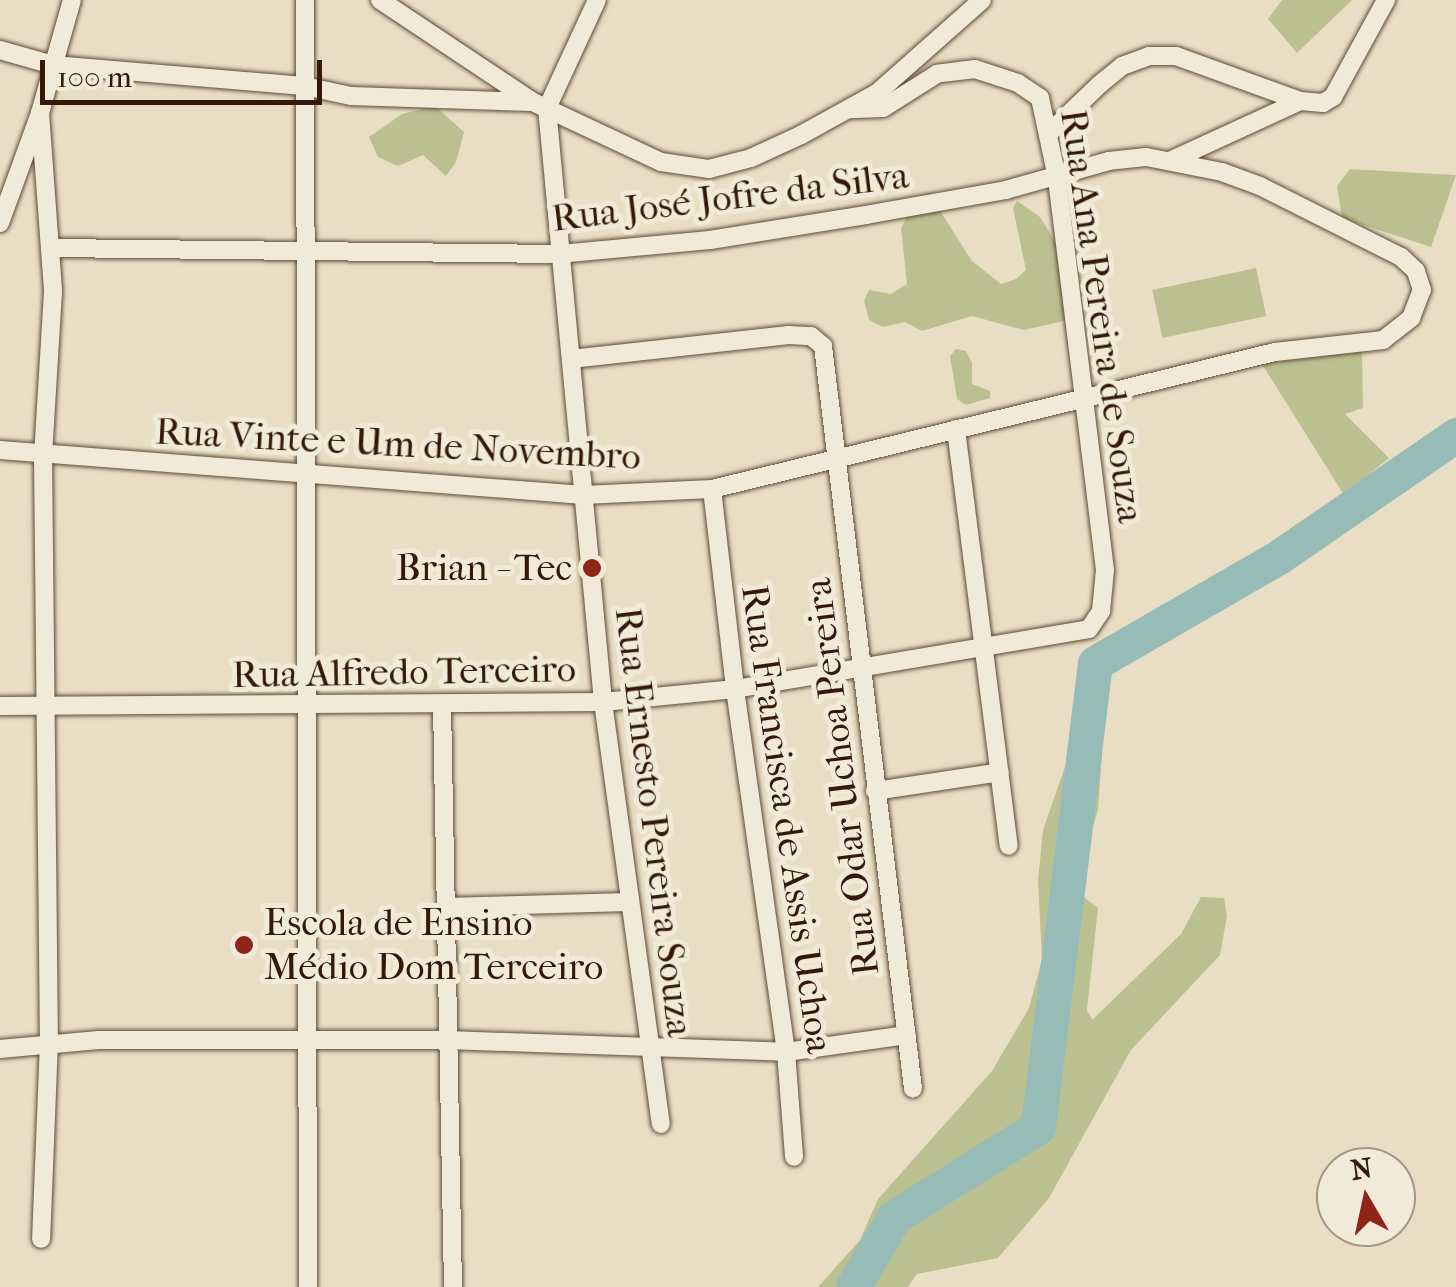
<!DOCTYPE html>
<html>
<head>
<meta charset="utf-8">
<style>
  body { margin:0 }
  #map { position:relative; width:1456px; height:1287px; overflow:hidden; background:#e9dec4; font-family:"IM FELL French Canon",serif }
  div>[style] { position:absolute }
  .green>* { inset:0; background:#bbc091; transform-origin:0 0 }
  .river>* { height:35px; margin:-17.5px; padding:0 17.5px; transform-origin:17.5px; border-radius:17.5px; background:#97bcb7 }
  .roads { filter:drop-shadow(0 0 2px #604a36) drop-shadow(0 0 2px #604a36) }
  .street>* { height:18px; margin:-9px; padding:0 9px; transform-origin:9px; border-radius:9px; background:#f1ead9 }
  .dots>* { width:28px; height:28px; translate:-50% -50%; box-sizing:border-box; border:5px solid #f1ead9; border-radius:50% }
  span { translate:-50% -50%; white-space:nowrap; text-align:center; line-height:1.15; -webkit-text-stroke:10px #f1ead9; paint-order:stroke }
  .street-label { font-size:38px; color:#331906 }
  .poi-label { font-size:38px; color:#331906 }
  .right { translate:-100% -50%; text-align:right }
  .left { translate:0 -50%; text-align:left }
  .north { position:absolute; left:1316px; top:1147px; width:100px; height:100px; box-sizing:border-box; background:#f1ead9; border:2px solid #a59685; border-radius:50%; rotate:351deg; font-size:28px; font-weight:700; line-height:40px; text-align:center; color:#331906 }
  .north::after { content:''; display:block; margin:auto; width:35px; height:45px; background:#8f2418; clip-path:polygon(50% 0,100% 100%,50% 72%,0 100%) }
  .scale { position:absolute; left:40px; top:60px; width:282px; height:45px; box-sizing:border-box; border:5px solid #331906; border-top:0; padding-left:12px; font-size:30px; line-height:35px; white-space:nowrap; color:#331906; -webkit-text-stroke:8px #f1ead9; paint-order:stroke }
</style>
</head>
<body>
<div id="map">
  <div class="green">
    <i style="clip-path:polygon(1282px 0,1352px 0,1297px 53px,1268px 19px)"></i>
    <i style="clip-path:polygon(435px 106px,464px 132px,456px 162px,446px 176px,423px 155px,398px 166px,378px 157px,369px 137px,402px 114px)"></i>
    <i style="clip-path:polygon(1350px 169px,1456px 175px,1431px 247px,1342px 218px,1337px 186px)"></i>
    <i style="clip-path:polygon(1017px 201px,1040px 217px,1055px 241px,1068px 320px,1024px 330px,972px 316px,922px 331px,905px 322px,883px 327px,869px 320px,864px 301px,869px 290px,891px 294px,907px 284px,901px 228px,910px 211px,937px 206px,972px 261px,1001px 284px,1016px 279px,1026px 270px,1013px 208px)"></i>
    <i style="left:1256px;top:268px;width:49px;height:106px;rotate:78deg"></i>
    <i style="clip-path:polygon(956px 349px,966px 351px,972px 363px,972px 384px,990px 391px,990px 398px,966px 405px,957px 399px,950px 356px)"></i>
    <i style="clip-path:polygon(1362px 351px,1363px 408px,1345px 414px,1389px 458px,1344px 495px,1262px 364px)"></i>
    <i style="clip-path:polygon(1091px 744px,1102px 754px,1098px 810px,1077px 879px,1081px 895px,1098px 908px,1087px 1010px,1092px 1020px,1181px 934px,1201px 897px,1224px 898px,1227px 916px,1220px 955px,1131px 1050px,1049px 1198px,998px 1258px,917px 1274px,908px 1287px,818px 1287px,860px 1240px,878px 1199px,992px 1071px,1029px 1008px,1042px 959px,1038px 881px,1043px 830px,1068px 758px)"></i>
  </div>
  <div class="river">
    <i style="left:853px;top:1287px;width:81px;rotate:-59.6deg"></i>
    <i style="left:894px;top:1217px;width:170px;rotate:-32deg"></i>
    <i style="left:1038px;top:1127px;width:467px;rotate:-83deg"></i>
    <i style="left:1095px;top:663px;width:214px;rotate:-30deg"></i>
    <i style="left:1280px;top:556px;width:214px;rotate:-34.5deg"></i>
  </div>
  <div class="roads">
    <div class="street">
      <i style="left:305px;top:0;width:1287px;rotate:89.87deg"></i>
      <i style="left:380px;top:0;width:184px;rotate:33.7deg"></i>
      <i style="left:533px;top:102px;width:141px;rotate:25.1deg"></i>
      <i style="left:661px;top:162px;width:49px;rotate:8.3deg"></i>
      <i style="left:709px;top:169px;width:43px;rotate:-14.7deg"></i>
      <i style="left:751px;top:158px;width:55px;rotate:-24.7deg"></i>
      <i style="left:801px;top:135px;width:87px;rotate:-28.9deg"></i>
      <i style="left:877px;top:93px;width:140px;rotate:-41.5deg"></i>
      <i style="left:597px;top:0;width:119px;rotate:114.8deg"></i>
      <i style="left:547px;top:108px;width:597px;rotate:84.61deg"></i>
      <i style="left:603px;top:702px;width:426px;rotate:82.2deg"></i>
      <i style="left:0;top:50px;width:55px;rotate:15.8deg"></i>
      <i style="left:53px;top:65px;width:252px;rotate:4.8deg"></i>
      <i style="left:304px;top:86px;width:48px;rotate:12deg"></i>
      <i style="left:351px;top:96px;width:181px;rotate:1.9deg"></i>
      <i style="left:40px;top:113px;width:179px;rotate:85.8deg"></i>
      <i style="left:53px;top:292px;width:162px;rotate:93.5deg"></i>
      <i style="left:43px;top:454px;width:588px;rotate:89.42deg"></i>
      <i style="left:49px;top:1042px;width:197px;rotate:92.3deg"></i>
      <i style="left:1050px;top:132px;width:69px;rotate:-43.8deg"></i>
      <i style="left:1100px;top:84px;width:28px;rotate:-39deg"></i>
      <i style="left:1122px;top:66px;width:29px;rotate:-20deg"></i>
      <i style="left:1149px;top:56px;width:27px"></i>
      <i style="left:1176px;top:56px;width:132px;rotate:19.9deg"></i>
      <i style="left:1300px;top:101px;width:23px;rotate:5deg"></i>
      <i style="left:1323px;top:103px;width:12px;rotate:-31deg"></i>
      <i style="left:1333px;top:97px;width:111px;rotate:-61.3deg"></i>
      <i style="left:1172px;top:160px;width:141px;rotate:-24.7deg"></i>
      <i style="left:0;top:223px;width:117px;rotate:-70deg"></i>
      <i style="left:40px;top:113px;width:117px;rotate:-74.2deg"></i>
      <i style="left:571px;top:359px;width:219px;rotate:-6.3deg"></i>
      <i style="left:789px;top:335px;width:22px;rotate:3deg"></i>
      <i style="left:811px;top:336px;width:16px;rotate:40deg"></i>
      <i style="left:823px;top:346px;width:748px;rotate:83.09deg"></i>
      <i style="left:956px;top:429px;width:420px;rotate:82.8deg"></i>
      <i style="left:0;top:450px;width:585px;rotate:4.41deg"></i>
      <i style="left:583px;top:495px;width:129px;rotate:-2.7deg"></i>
      <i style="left:712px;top:489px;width:579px;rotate:-13.68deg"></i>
      <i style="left:1275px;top:352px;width:109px;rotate:-6.3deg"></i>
      <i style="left:1383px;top:340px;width:36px;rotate:-38deg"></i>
      <i style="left:1411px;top:318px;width:30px;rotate:-69deg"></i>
      <i style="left:1422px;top:290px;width:20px;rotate:-108deg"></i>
      <i style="left:1416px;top:271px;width:21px;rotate:-137deg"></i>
      <i style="left:1401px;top:257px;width:158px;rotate:-153.3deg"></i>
      <i style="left:1260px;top:186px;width:40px;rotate:-159.8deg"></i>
      <i style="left:1222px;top:172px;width:77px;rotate:-168.8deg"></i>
      <i style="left:1146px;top:157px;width:37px;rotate:174deg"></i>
      <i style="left:1109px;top:161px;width:107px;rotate:164.3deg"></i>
      <i style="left:1006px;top:190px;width:142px;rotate:169.9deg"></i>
      <i style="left:866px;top:215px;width:158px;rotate:170.9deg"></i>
      <i style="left:710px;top:240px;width:153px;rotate:174.7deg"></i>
      <i style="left:558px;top:254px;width:508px;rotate:-179.32deg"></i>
      <i style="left:712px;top:489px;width:201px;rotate:83.4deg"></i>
      <i style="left:735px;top:689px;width:367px;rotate:82deg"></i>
      <i style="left:786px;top:1052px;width:105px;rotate:85.6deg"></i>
      <i style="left:442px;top:704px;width:583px;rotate:88.92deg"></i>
      <i style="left:0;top:706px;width:603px;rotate:-0.38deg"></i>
      <i style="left:603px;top:702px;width:133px;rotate:-5.6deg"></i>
      <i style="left:735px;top:689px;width:359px;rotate:-9.6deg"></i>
      <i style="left:1089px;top:629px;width:22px;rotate:-56deg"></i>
      <i style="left:1101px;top:611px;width:41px;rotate:-84.4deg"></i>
      <i style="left:1105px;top:570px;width:395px;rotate:-97deg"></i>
      <i style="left:1057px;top:178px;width:82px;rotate:-102deg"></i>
      <i style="left:1040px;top:98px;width:27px;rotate:-146deg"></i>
      <i style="left:1018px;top:83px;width:45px;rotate:-162deg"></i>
      <i style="left:975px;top:69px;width:38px;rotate:173deg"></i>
      <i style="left:937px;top:74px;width:64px;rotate:147.8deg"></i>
      <i style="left:883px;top:108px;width:34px;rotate:178deg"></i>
      <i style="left:875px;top:791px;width:126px;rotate:-8.6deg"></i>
      <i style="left:446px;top:907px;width:183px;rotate:-1.6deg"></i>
      <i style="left:0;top:1049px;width:99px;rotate:-5.2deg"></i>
      <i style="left:99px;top:1040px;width:349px"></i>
      <i style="left:448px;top:1040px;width:338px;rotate:2deg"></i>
      <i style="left:786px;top:1052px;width:122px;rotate:-8deg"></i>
    </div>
  </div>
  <div class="dots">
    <i style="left:592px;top:568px;background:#8f2418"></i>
    <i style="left:244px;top:945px;background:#8f2418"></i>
  </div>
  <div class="street-label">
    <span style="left:730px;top:197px;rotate:-7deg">Rua José Jofre da Silva</span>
    <span style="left:1102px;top:316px;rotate:82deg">Rua Ana Pereira de Souza</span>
    <span style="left:398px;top:444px;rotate:3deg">Rua Vinte e Um de Novembro</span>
    <span style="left:404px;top:672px;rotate:-1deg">Rua Alfredo Terceiro</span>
    <span style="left:842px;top:777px;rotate:-97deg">Rua Odar Uchoa Pereira</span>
    <span style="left:787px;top:819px;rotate:82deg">Rua Francisca de Assis Uchoa</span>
    <span style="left:654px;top:822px;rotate:83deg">Rua Ernesto Pereira Souza</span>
  </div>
  <div class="poi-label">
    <span class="right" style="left:572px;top:568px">Brian - Tec</span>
    <span class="left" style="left:264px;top:945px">Escola de Ensino<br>Médio Dom Terceiro</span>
  </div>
  <div class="north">N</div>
  <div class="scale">100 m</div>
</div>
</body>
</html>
